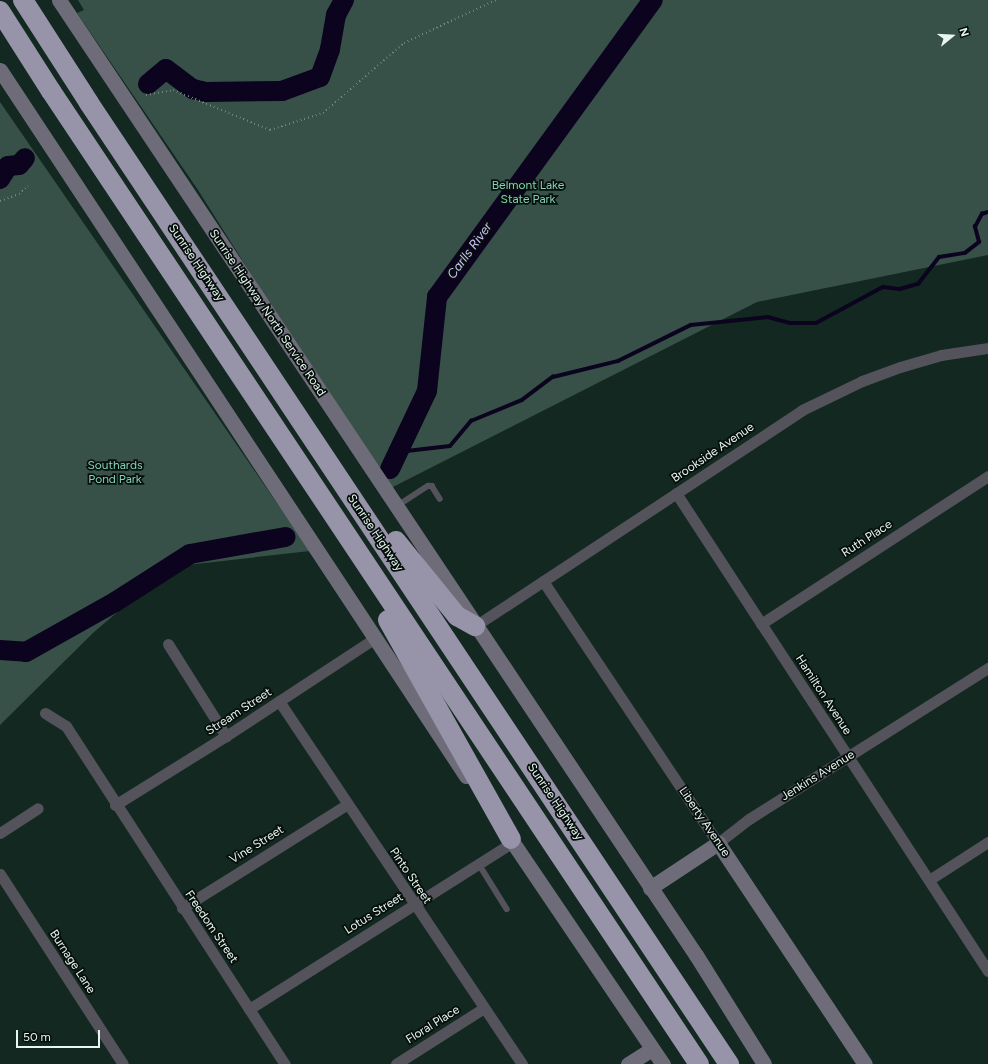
<!DOCTYPE html>
<html>
<head>
<meta charset="utf-8">
<style>
  body { margin:0 }
  #map { position:relative; width:988px; height:1064px; overflow:hidden; background:#122821; font-family:Figtree,sans-serif }
  div>[style] { position:absolute }
  .green>* { inset:0; background:#375148 }
  .stream>* { height:3.5px; margin:-1.75px; padding:0 1.75px; transform-origin:1.75px; border-radius:1.75px; background:#0c031e }
  .river>* { height:20px; margin:-10px; padding:0 10px; transform-origin:10px; border-radius:10px; background:#0c031e }
  .path>* { height:2px; margin-top:-1px; transform-origin:0; background:repeating-linear-gradient(90deg,#73857f 0 1px,transparent 0 4px) }
  .lane>* { height:5.5px; margin:-2.75px; padding:0 2.75px; transform-origin:2.75px; border-radius:2.75px; background:#54525b }
  .street>* { height:11px; margin:-5.5px; padding:0 5.5px; transform-origin:5.5px; border-radius:5.5px; background:#54525b }
  .secondary>* { height:15px; margin:-7.5px; padding:0 7.5px; transform-origin:7.5px; border-radius:7.5px; background:#6f6c7a }
  .highway>* { height:20px; margin:-10px; padding:0 10px; transform-origin:10px; border-radius:10px; background:#9793a8 }
  span { translate:-50% -50%; white-space:nowrap; text-align:center; line-height:1.15; -webkit-text-stroke:3.5px #060f0b; paint-order:stroke }
  .park-label { font-size:12px; color:#83d2b8 }
  .street-label { font-size:12px; color:#e8f6f1 }
  .water-label { font-size:13px; color:#ccbdfb; font-style:italic }
  .north { position:absolute; left:932px; top:16px; width:40px; height:40px; -webkit-text-stroke:3px #060f0b; paint-order:stroke; rotate:72deg; font-size:11px; font-weight:700; line-height:16px; text-align:center; color:#e8f6f1 }
  .north::after { content:''; display:block; margin:auto; width:14px; height:18px; background:#e8f6f1; clip-path:polygon(50% 0,100% 100%,50% 72%,0 100%) }
  .scale { position:absolute; left:16px; top:1030px; width:84px; height:18px; box-sizing:border-box; border:2px solid #e8f6f1; border-top:0; padding-left:5px; font-size:12px; line-height:14px; white-space:nowrap; color:#e8f6f1; -webkit-text-stroke:3px #060f0b; paint-order:stroke }
</style>
</head>
<body>
<div id="map">
  <div class="green">
    <i style="clip-path:polygon(78px 0,988px 0,988px 255px,757px 302px,387px 490px,198px 190px,77px 13px,84px 10px)"></i>
    <i style="clip-path:polygon(0 102px,310px 551px,187px 565px,121px 609px,94px 632px,0 725px)"></i>
  </div>
  <div class="stream">
    <i style="left:398px;top:452px;width:52px;rotate:-6.6deg"></i>
    <i style="left:450px;top:446px;width:33px;rotate:-50deg"></i>
    <i style="left:471px;top:421px;width:55px;rotate:-22.4deg"></i>
    <i style="left:522px;top:400px;width:39px;rotate:-37deg"></i>
    <i style="left:553px;top:377px;width:67px;rotate:-13.8deg"></i>
    <i style="left:618px;top:361px;width:81px;rotate:-26.3deg"></i>
    <i style="left:691px;top:325px;width:77px;rotate:-5.9deg"></i>
    <i style="left:768px;top:317px;width:23px;rotate:15deg"></i>
    <i style="left:790px;top:323px;width:26px"></i>
    <i style="left:816px;top:323px;width:76px;rotate:-28.2deg"></i>
    <i style="left:883px;top:287px;width:17px;rotate:7deg"></i>
    <i style="left:900px;top:289px;width:19px;rotate:-16deg"></i>
    <i style="left:918px;top:284px;width:34px;rotate:-52deg"></i>
    <i style="left:939px;top:257px;width:26px;rotate:-9deg"></i>
    <i style="left:965px;top:253px;width:18px;rotate:-38deg"></i>
    <i style="left:979px;top:242px;width:16px;rotate:-105deg"></i>
    <i style="left:975px;top:227px;width:15px;rotate:-62deg"></i>
    <i style="left:982px;top:214px;width:6px;rotate:-18deg"></i>
  </div>
  <div class="river">
    <i style="left:148px;top:84px;width:23px;rotate:-40deg"></i>
    <i style="left:166px;top:69px;width:34px;rotate:37deg"></i>
    <i style="left:193px;top:89px;width:13px;rotate:13deg"></i>
    <i style="left:206px;top:92px;width:76px;rotate:-0.8deg"></i>
    <i style="left:282px;top:91px;width:40px;rotate:-20.2deg"></i>
    <i style="left:320px;top:77px;width:30px;rotate:-70deg"></i>
    <i style="left:330px;top:49px;width:35px;rotate:-80deg"></i>
    <i style="left:336px;top:15px;width:17px;rotate:-62deg"></i>
    <i style="left:0;top:179px;width:15px;rotate:-58deg"></i>
    <i style="left:8px;top:166px;width:11px;rotate:-5deg"></i>
    <i style="left:19px;top:165px;width:9px;rotate:-49deg"></i>
    <i style="left:390px;top:469px;width:86px;rotate:-64.6deg"></i>
    <i style="left:427px;top:391px;width:95px;rotate:-83.9deg"></i>
    <i style="left:437px;top:297px;width:367px;rotate:-54deg"></i>
    <i style="left:0;top:650px;width:26px;rotate:4deg"></i>
    <i style="left:26px;top:652px;width:102px;rotate:-29.3deg"></i>
    <i style="left:115px;top:602px;width:89px;rotate:-32.6deg"></i>
    <i style="left:190px;top:554px;width:97px;rotate:-10.1deg"></i>
  </div>
  <div class="path">
    <i style="left:146px;top:95px;width:27px;rotate:-10deg"></i>
    <i style="left:173px;top:90px;width:105px;rotate:22.4deg"></i>
    <i style="left:270px;top:130px;width:56px;rotate:-17.8deg"></i>
    <i style="left:323px;top:113px;width:107px;rotate:-40.8deg"></i>
    <i style="left:404px;top:43px;width:102px;rotate:-25.1deg"></i>
    <i style="left:0;top:201px;width:20px;rotate:-20deg"></i>
    <i style="left:19px;top:194px;width:12px;rotate:-42deg"></i>
  </div>
  <div class="lane">
    <i style="left:397px;top:506px;width:37px;rotate:-33deg"></i>
    <i style="left:428px;top:486px;width:4px"></i>
    <i style="left:432px;top:486px;width:15px;rotate:58deg"></i>
    <i style="left:479px;top:864px;width:53px;rotate:58.1deg"></i>
  </div>
  <div class="street">
    <i style="left:676px;top:493px;width:571px;rotate:56.87deg"></i>
    <i style="left:543px;top:581px;width:315px;rotate:56.3deg"></i>
    <i style="left:718px;top:843px;width:39px;rotate:-38deg"></i>
    <i style="left:749px;top:819px;width:283px;rotate:-32.3deg"></i>
    <i style="left:761px;top:624px;width:271px;rotate:-33.1deg"></i>
    <i style="left:475px;top:626px;width:392px;rotate:-33.4deg"></i>
    <i style="left:802px;top:410px;width:67px;rotate:-25.8deg"></i>
    <i style="left:862px;top:381px;width:40px;rotate:-20.2deg"></i>
    <i style="left:900px;top:367px;width:43px;rotate:-16.3deg"></i>
    <i style="left:941px;top:355px;width:48px;rotate:-8.5deg"></i>
    <i style="left:168px;top:644px;width:109px;rotate:57.8deg"></i>
    <i style="left:279px;top:701px;width:437px;rotate:56.2deg"></i>
    <i style="left:45px;top:713px;width:25px;rotate:32deg"></i>
    <i style="left:66px;top:726px;width:403px;rotate:57.1deg"></i>
    <i style="left:115px;top:805px;width:131px;rotate:-31.9deg"></i>
    <i style="left:226px;top:736px;width:178px;rotate:-33.3deg"></i>
    <i style="left:0;top:833px;width:45px;rotate:-33.3deg"></i>
    <i style="left:0;top:874px;width:226px;rotate:57.1deg"></i>
    <i style="left:929px;top:880px;width:70px;rotate:-32.8deg"></i>
    <i style="left:182px;top:908px;width:194px;rotate:-32.1deg"></i>
    <i style="left:249px;top:1009px;width:312px;rotate:-32.3deg"></i>
    <i style="left:396px;top:1064px;width:104px;rotate:-32.5deg"></i>
  </div>
  <div class="secondary">
    <i style="left:59px;top:0;width:1148px;rotate:56.3deg"></i>
    <i style="left:696px;top:955px;width:128px;rotate:58deg"></i>
    <i style="left:0;top:70px;width:846px;rotate:56.57deg"></i>
    <i style="left:505px;top:831px;width:282px;rotate:55.9deg"></i>
    <i style="left:650px;top:888px;width:82px;rotate:-33.5deg"></i>
    <i style="left:718px;top:843px;width:265px;rotate:56.4deg"></i>
    <i style="left:628px;top:1064px;width:28px;rotate:-32deg"></i>
  </div>
  <div class="highway">
    <i style="left:23px;top:0;width:122px;rotate:57.3deg"></i>
    <i style="left:89px;top:103px;width:1155px;rotate:56.34deg"></i>
    <i style="left:0;top:11px;width:95px;rotate:57.5deg"></i>
    <i style="left:51px;top:91px;width:1169px;rotate:56.34deg"></i>
    <i style="left:396px;top:541px;width:97px;rotate:50.9deg"></i>
    <i style="left:457px;top:616px;width:21px;rotate:29deg"></i>
    <i style="left:388px;top:620px;width:251px;rotate:60.7deg"></i>
  </div>
  <div class="park-label">
    <span style="left:528px;top:193px">Belmont Lake<br>State Park</span>
    <span style="left:115px;top:473px">Southards<br>Pond Park</span>
  </div>
  <div class="street-label">
    <span style="left:196px;top:263px;rotate:56deg">Sunrise Highway</span>
    <span style="left:267px;top:313px;rotate:56deg">Sunrise Highway North Service Road</span>
    <span style="left:713px;top:453px;rotate:-34deg">Brookside Avenue</span>
    <span style="left:375px;top:533px;rotate:56deg">Sunrise Highway</span>
    <span style="left:867px;top:539px;rotate:-33deg">Ruth Place</span>
    <span style="left:823px;top:695px;rotate:57deg">Hamilton Avenue</span>
    <span style="left:239px;top:712px;rotate:-33deg">Stream Street</span>
    <span style="left:818px;top:776px;rotate:-32deg">Jenkins Avenue</span>
    <span style="left:555px;top:802px;rotate:56deg">Sunrise Highway</span>
    <span style="left:704px;top:822px;rotate:56deg">Liberty Avenue</span>
    <span style="left:257px;top:845px;rotate:-32deg">Vine Street</span>
    <span style="left:410px;top:876px;rotate:56deg">Pinto Street</span>
    <span style="left:374px;top:914px;rotate:-32deg">Lotus Street</span>
    <span style="left:211px;top:927px;rotate:56deg">Freedom Street</span>
    <span style="left:72px;top:962px;rotate:57deg">Burnage Lane</span>
    <span style="left:433px;top:1025px;rotate:-32deg">Floral Place</span>
  </div>
  <div class="water-label">
    <span style="left:470px;top:251px;rotate:-54deg">Carlls River</span>
  </div>
  <div class="north">N</div>
  <div class="scale">50 m</div>
</div>
</body>
</html>
